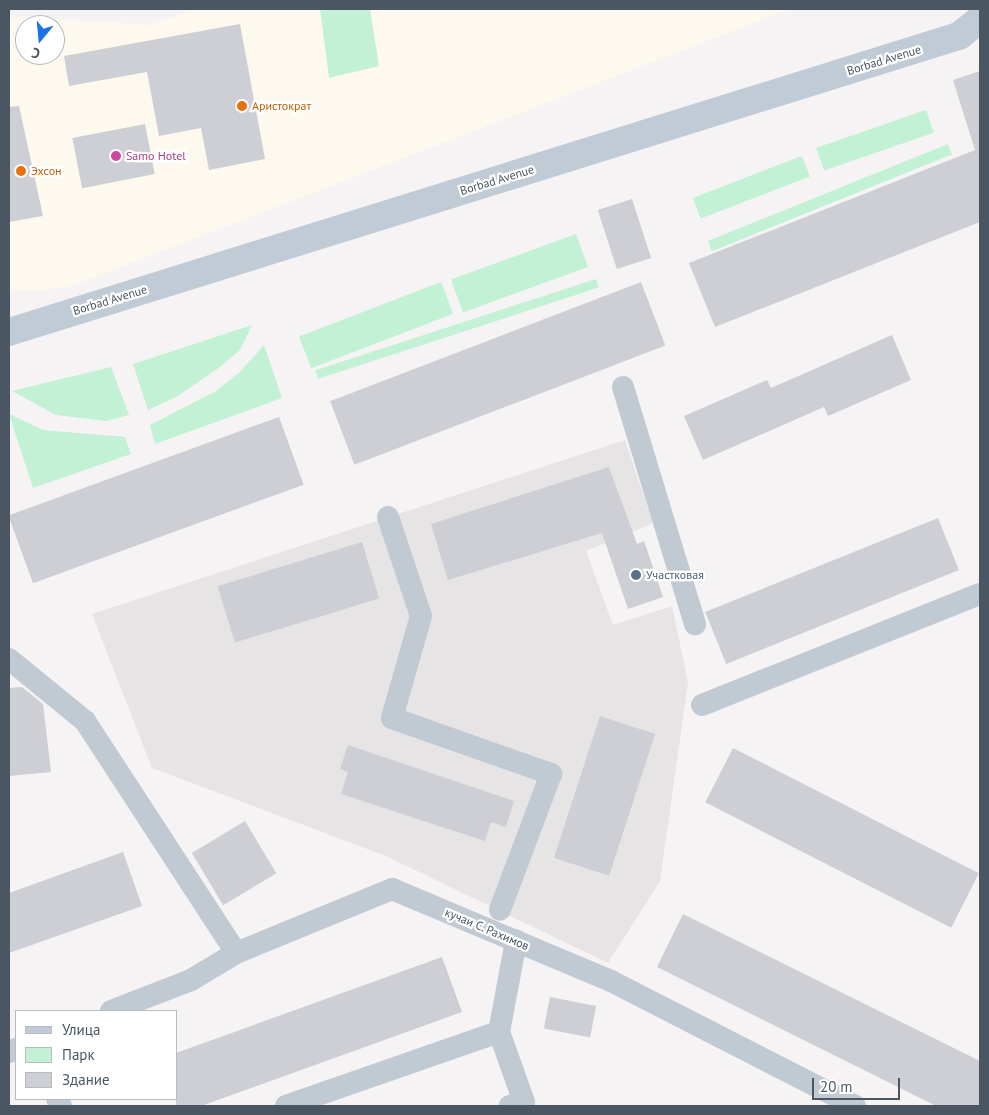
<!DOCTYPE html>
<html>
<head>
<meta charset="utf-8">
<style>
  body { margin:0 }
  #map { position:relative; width:989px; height:1115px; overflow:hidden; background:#f5f3f3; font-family:"PT Sans",sans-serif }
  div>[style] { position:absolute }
  .commercial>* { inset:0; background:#fdf9ef }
  .education>* { inset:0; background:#e6e4e5 }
  .green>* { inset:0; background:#c3f1d5; transform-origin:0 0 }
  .building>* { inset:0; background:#cdcfd5; transform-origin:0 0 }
  .street>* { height:22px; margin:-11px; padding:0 11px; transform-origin:11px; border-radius:11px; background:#c1cad2 }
  .secondary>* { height:28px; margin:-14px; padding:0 14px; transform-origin:14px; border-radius:14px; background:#c1cbd6 }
  .dots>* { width:14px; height:14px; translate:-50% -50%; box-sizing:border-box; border:2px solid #fff; border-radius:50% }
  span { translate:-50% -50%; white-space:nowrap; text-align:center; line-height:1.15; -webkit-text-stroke:4.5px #fff; paint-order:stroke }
  .street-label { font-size:12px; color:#4a5661 }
  .food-label { font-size:12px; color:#c56008 }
  .left { translate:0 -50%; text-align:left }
  .hotel-label { font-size:12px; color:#b23c85 }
  .service-label { font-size:12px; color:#4e5e75 }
  .frame { position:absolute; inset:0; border:10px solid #4a5661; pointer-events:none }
  .legend { position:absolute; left:15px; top:1010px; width:162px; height:90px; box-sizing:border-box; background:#fff; border:1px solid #b7bbc0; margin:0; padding:6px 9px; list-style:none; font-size:15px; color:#4a5661 }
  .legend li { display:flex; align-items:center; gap:10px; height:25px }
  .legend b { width:25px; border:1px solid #b7bbc0 }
  .north { position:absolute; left:15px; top:15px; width:50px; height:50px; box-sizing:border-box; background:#fff; border:1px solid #b7bbc0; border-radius:50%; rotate:197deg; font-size:14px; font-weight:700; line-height:20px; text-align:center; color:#4a5661 }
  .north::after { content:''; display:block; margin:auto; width:18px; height:22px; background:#1a73e8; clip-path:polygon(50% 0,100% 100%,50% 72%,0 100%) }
  .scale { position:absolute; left:812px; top:1078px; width:88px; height:22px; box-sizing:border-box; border:2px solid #4a5661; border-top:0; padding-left:6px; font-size:15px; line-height:18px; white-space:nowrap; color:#4a5661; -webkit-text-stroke:4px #fff; paint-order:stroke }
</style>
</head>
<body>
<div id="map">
  <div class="commercial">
    <i style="clip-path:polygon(evenodd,195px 9px,790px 9px,66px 288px,9px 291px,9px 17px,151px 25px,195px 9px,25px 25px,55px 25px,55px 55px,25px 55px,25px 25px)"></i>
  </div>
  <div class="education">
    <i style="clip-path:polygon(625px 440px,653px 523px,586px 551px,613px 625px,672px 606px,688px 682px,660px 881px,608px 963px,386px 856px,152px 768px,92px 614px)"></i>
  </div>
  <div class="green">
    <i style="clip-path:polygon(320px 9px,370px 9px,379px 66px,329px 78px)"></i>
    <i style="left:926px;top:110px;width:24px;height:116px;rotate:71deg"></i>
    <i style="left:948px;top:144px;width:11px;height:259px;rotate:68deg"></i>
    <i style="left:802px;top:156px;width:22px;height:117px;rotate:69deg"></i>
    <i style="left:576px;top:234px;width:35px;height:133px;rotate:70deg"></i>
    <i style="left:596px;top:279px;width:9px;height:295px;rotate:72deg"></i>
    <i style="left:441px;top:282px;width:34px;height:152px;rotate:69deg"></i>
    <i style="clip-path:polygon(252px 325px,240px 350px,220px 367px,176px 397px,148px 410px,133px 364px)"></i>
    <i style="clip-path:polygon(264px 345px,282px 398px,155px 444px,150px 425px,216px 391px,240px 372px)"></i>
    <i style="clip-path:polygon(111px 367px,129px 415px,106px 421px,56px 415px,12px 391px)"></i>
    <i style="clip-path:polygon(9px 414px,43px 430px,125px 437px,131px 454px,33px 488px)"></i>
  </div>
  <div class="building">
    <i style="clip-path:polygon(240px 24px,265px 159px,209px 170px,201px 128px,159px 136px,147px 72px,69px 86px,64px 56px)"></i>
    <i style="clip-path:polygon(980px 71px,980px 222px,715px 327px,689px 263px,975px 150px,953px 80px)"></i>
    <i style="clip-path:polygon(19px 106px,43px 216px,9px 222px,9px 107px)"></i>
    <i style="left:145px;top:124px;width:51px;height:74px;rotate:79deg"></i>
    <i style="left:632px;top:199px;width:62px;height:36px;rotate:72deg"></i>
    <i style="left:641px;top:282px;width:68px;height:333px;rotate:69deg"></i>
    <i style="clip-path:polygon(892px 335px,911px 380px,828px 416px,824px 407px,703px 460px,684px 416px,767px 380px,771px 388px)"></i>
    <i style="left:279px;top:417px;width:72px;height:288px;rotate:70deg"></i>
    <i style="clip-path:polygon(609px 467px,637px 544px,644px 541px,663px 597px,628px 609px,602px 533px,448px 580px,431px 524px)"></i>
    <i style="left:938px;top:518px;width:56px;height:251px;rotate:68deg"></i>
    <i style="left:362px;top:542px;width:59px;height:151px;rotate:73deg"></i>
    <i style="clip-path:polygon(22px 687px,43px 704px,51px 772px,9px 776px,9px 688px)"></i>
    <i style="left:600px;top:716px;width:58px;height:149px;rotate:18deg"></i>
    <i style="clip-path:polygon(348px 745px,514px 801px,506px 827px,491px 822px,485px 841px,341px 794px,348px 772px,340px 769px)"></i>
    <i style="left:733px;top:748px;width:276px;height:61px;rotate:27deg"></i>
    <i style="left:245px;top:821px;width:61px;height:62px;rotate:59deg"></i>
    <i style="clip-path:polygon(123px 852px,142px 906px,9px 953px,9px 893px)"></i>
    <i style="clip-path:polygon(683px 914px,980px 1061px,980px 1106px,936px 1106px,657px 967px)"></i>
    <i style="clip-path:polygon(442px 957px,462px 1012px,201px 1106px,176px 1106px,176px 1053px)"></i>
    <i style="left:550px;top:997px;width:47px;height:32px;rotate:11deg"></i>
  </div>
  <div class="street">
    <i style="left:623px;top:387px;width:248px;rotate:73.1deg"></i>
    <i style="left:388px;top:517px;width:104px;rotate:71.6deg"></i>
    <i style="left:421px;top:616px;width:106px;rotate:105.9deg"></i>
    <i style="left:392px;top:718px;width:169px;rotate:19.4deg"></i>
    <i style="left:551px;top:774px;width:145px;rotate:110.6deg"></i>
    <i style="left:9px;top:659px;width:98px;rotate:39.2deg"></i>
    <i style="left:85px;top:721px;width:277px;rotate:56.9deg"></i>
    <i style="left:702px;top:705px;width:299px;rotate:-21.8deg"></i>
    <i style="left:111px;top:1011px;width:86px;rotate:-21.2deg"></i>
    <i style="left:191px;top:980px;width:52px;rotate:-31deg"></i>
    <i style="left:236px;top:953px;width:169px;rotate:-22.3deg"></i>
    <i style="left:392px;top:889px;width:238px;rotate:22.8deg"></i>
    <i style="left:611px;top:981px;width:274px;rotate:27.1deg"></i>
    <i style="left:499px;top:1032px;width:74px;rotate:70.3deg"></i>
    <i style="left:524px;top:1102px;width:15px;rotate:164deg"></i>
    <i style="left:9px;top:1052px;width:8px;rotate:-23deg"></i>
    <i style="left:57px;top:1099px;width:8px;rotate:60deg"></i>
    <i style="left:286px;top:1106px;width:225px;rotate:-19.2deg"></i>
    <i style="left:499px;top:1032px;width:93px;rotate:-79.4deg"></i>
  </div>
  <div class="secondary">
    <i style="left:9px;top:332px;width:995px;rotate:-17.31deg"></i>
    <i style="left:959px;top:36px;width:27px;rotate:-39deg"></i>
  </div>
  <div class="dots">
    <i style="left:242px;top:106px;background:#e8710a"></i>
    <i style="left:116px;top:156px;background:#d1479c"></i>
    <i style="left:21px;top:171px;background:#e8710a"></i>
    <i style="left:636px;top:575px;background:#5c6f8a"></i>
  </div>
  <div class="street-label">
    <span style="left:884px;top:60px;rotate:-17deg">Borbad Avenue</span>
    <span style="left:497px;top:180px;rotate:-17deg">Borbad Avenue</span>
    <span style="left:110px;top:300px;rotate:-17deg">Borbad Avenue</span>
    <span style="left:487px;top:929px;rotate:23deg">кучаи С. Рахимов</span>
  </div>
  <div class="food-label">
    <span class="left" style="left:252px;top:106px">Аристократ</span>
    <span class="left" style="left:31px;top:171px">Эхсон</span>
  </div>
  <div class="hotel-label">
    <span class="left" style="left:126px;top:156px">Samo Hotel</span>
  </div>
  <div class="service-label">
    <span class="left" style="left:646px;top:575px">Участковая</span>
  </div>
  <div class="frame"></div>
  <ul class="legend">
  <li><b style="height:6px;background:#c1cbd6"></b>Улица</li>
  <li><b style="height:14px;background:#c3f1d5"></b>Парк</li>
  <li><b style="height:14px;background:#cdcfd5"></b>Здание</li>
  </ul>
  <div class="north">С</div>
  <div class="scale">20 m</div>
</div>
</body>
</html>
